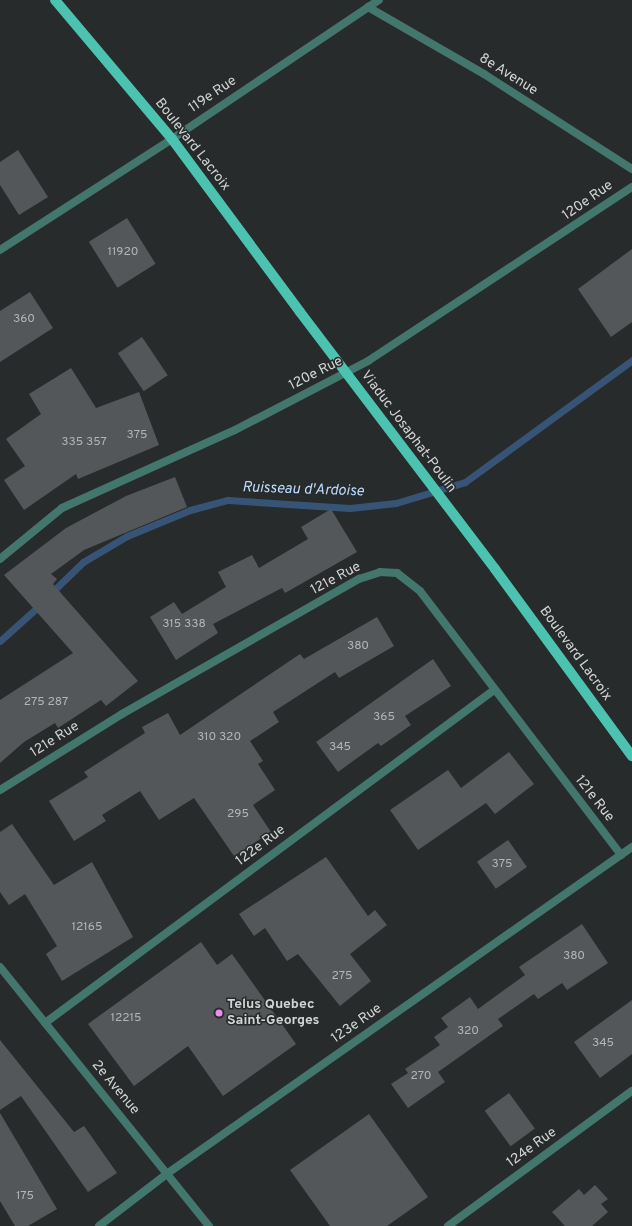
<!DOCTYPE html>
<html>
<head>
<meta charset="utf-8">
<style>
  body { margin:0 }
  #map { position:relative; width:632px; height:1226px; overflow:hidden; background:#282b2b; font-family:Overpass,sans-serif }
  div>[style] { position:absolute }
  .stream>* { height:7px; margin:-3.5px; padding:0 3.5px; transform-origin:3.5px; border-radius:3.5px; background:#375477 }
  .building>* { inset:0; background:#545759; transform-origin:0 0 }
  .minor>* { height:8px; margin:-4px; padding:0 4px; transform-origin:4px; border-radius:4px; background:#43766d }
  .tertiary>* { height:8px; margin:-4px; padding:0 4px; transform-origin:4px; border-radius:4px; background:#43766d }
  .primary>* { height:10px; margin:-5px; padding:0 5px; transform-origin:5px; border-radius:5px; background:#4cc2b0 }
  .primary-bridge>* { height:10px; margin:-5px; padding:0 5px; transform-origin:5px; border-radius:5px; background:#4cc2b0 }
  .dots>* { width:11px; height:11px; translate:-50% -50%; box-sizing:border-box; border:2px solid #282b2b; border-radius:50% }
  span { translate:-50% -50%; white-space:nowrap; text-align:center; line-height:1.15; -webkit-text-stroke:3px #282b2b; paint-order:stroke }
  .number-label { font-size:12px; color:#b2b5b5 }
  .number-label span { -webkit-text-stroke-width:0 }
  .street-label { font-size:14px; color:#d2d4d4 }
  .poi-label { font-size:14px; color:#d2d4d4; font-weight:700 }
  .left { translate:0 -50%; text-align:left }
  .water-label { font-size:15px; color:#bddbff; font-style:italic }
</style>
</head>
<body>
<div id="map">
  <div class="stream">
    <i style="left:50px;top:594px;width:46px;rotate:-44.1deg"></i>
    <i style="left:83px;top:562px;width:51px;rotate:-30.6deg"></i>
    <i style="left:127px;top:536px;width:68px;rotate:-22.4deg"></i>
    <i style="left:190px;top:510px;width:39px;rotate:-15deg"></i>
    <i style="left:228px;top:500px;width:122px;rotate:3.8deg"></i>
    <i style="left:350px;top:508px;width:46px;rotate:-6.2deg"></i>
    <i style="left:396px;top:503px;width:72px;rotate:-16.9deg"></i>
    <i style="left:465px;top:482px;width:207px;rotate:-36.1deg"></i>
    <i style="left:0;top:641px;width:57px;rotate:-42.1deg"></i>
  </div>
  <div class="building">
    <i style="clip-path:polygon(18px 150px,48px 197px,19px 215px,0 185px,0 162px)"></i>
    <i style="left:127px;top:218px;width:54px;height:45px;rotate:58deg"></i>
    <i style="clip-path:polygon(632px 249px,632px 322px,611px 337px,578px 289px)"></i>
    <i style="clip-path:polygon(30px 292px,53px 328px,0 362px,0 311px)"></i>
    <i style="left:142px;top:337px;width:46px;height:29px;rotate:56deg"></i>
    <i style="clip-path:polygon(71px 368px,96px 408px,139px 392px,159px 445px,78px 479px,76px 474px,24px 510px,4px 480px,25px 466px,6px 439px,41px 414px,29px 394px)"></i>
    <i style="clip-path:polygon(175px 477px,187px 507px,84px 550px,51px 574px,57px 579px,53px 584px,138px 681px,106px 706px,101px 700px,58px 728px,55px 723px,24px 742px,0 763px,0 700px,73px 653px,4px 575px,66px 528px,126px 496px)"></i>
    <i style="clip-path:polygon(331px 509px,357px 552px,285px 593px,282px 588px,213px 624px,218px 633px,176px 660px,150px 617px,174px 602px,182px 614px,226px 587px,218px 572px,252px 555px,259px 568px,308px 539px,301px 527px)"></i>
    <i style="clip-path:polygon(377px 617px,394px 646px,339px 678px,335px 672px,273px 712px,279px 722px,250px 741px,263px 761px,258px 764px,275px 790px,253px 805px,271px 832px,234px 856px,194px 798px,159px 820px,140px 791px,102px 815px,106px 821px,74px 841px,49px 801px,88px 777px,84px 772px,145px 733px,142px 727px,168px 713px,180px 735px,300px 654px,304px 659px)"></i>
    <i style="clip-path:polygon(433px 659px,451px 686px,405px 716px,411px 725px,381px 746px,378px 743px,338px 772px,316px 742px)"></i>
    <i style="clip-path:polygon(509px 752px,534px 784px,495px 814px,486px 803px,418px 850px,390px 810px,448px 770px,461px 788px)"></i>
    <i style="clip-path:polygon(12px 824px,54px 885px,92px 862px,133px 937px,62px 981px,46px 954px,57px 946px,25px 894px,9px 905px,0 892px,0 832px)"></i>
    <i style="left:508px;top:840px;width:33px;height:38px;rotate:55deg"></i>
    <i style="clip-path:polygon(326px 857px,368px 916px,375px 910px,387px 925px,350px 954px,371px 981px,340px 1006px,298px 954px,287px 961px,265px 928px,254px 936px,239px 914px)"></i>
    <i style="clip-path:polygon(582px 924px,608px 963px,567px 990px,562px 983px,538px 999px,534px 994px,498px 1019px,503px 1026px,438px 1072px,445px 1082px,408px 1108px,391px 1084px,408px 1073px,405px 1069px,440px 1045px,434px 1037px,448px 1027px,441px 1018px,470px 997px,478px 1009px,525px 975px,519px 967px)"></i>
    <i style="clip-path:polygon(201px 942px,217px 965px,232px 954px,296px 1044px,223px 1096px,188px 1046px,134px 1086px,88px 1024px)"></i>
    <i style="clip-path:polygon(632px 1000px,632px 1054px,600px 1078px,574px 1042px)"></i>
    <i style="clip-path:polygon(0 1040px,74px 1132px,84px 1126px,117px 1173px,88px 1192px,21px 1096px,0 1110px)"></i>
    <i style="left:509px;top:1093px;width:44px;height:30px;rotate:54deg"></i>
    <i style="clip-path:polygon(0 1113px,57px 1209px,28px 1226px,15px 1226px,0 1201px)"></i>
    <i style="clip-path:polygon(369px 1114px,428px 1197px,387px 1226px,330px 1226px,290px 1170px)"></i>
    <i style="clip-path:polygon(595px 1185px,608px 1199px,601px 1204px,608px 1212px,592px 1226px,565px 1226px,552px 1212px,579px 1189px,584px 1195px)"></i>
  </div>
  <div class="minor">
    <i style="left:368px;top:7px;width:134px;rotate:30deg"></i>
    <i style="left:484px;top:74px;width:176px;rotate:32.7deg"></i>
    <i style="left:0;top:250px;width:205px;rotate:-32.8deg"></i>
    <i style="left:0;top:559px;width:80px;rotate:-39.4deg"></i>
    <i style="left:62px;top:508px;width:190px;rotate:-24.3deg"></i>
    <i style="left:235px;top:430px;width:150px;rotate:-27.4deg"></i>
    <i style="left:368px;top:361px;width:316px;rotate:-33.4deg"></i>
    <i style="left:0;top:790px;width:144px;rotate:-31.9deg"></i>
    <i style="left:122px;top:714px;width:273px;rotate:-29.7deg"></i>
    <i style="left:359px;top:579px;width:22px;rotate:-18deg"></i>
    <i style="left:380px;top:572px;width:17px;rotate:3deg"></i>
    <i style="left:397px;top:573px;width:29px;rotate:38deg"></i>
    <i style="left:420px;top:591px;width:332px;rotate:52.7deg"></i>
    <i style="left:0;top:967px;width:333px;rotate:51.1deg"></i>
    <i style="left:45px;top:1023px;width:559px;rotate:-36.56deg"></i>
    <i style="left:99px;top:1226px;width:87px;rotate:-37.5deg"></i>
    <i style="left:168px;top:1173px;width:567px;rotate:-35.09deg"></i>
    <i style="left:448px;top:1226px;width:228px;rotate:-36.3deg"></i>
  </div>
  <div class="tertiary">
    <i style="left:172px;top:139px;width:249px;rotate:-33.9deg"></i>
  </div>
  <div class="primary">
    <i style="left:55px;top:0;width:182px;rotate:49.9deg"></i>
    <i style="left:172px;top:139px;width:215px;rotate:53.5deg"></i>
    <i style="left:495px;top:569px;width:232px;rotate:53.8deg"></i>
  </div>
  <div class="primary-bridge">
    <i style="left:300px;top:312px;width:323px;rotate:52.8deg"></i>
  </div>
  <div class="dots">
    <i style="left:219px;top:1013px;background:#f08bf5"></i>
  </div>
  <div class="number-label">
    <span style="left:123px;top:253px">11920</span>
    <span style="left:24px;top:320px">360</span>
    <span style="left:137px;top:436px">375</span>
    <span style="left:84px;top:443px">335 357</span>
    <span style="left:184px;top:625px">315 338</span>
    <span style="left:358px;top:647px">380</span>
    <span style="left:46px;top:703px">275 287</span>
    <span style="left:384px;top:718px">365</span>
    <span style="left:219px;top:738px">310 320</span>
    <span style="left:340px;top:748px">345</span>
    <span style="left:238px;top:815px">295</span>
    <span style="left:502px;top:865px">375</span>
    <span style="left:87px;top:928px">12165</span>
    <span style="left:574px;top:957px">380</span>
    <span style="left:342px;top:977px">275</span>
    <span style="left:126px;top:1019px">12215</span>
    <span style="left:468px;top:1032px">320</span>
    <span style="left:603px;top:1044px">345</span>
    <span style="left:421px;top:1077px">270</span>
    <span style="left:25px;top:1197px">175</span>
  </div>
  <div class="street-label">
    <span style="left:508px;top:75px;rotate:32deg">8e Avenue</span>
    <span style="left:213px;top:95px;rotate:-34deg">119e Rue</span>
    <span style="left:192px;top:145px;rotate:52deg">Boulevard Lacroix</span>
    <span style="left:588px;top:201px;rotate:-35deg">120e Rue</span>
    <span style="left:316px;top:374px;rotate:-27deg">120e Rue</span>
    <span style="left:408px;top:432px;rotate:53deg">Viaduc Josaphat-Poulin</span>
    <span style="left:336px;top:579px;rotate:-28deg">121e Rue</span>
    <span style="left:575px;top:654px;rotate:54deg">Boulevard Lacroix</span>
    <span style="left:55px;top:740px;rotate:-32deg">121e Rue</span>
    <span style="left:594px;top:799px;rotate:52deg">121e Rue</span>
    <span style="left:261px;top:846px;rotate:-37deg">122e Rue</span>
    <span style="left:357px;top:1024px;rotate:-35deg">123e Rue</span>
    <span style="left:115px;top:1088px;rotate:50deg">2e Avenue</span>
    <span style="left:532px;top:1148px;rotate:-36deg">124e Rue</span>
  </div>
  <div class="poi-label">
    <span class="left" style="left:227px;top:1013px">Telus Quebec<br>Saint-Georges</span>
  </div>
  <div class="water-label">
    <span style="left:303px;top:490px;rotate:2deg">Ruisseau d'Ardoise</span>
  </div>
</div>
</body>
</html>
